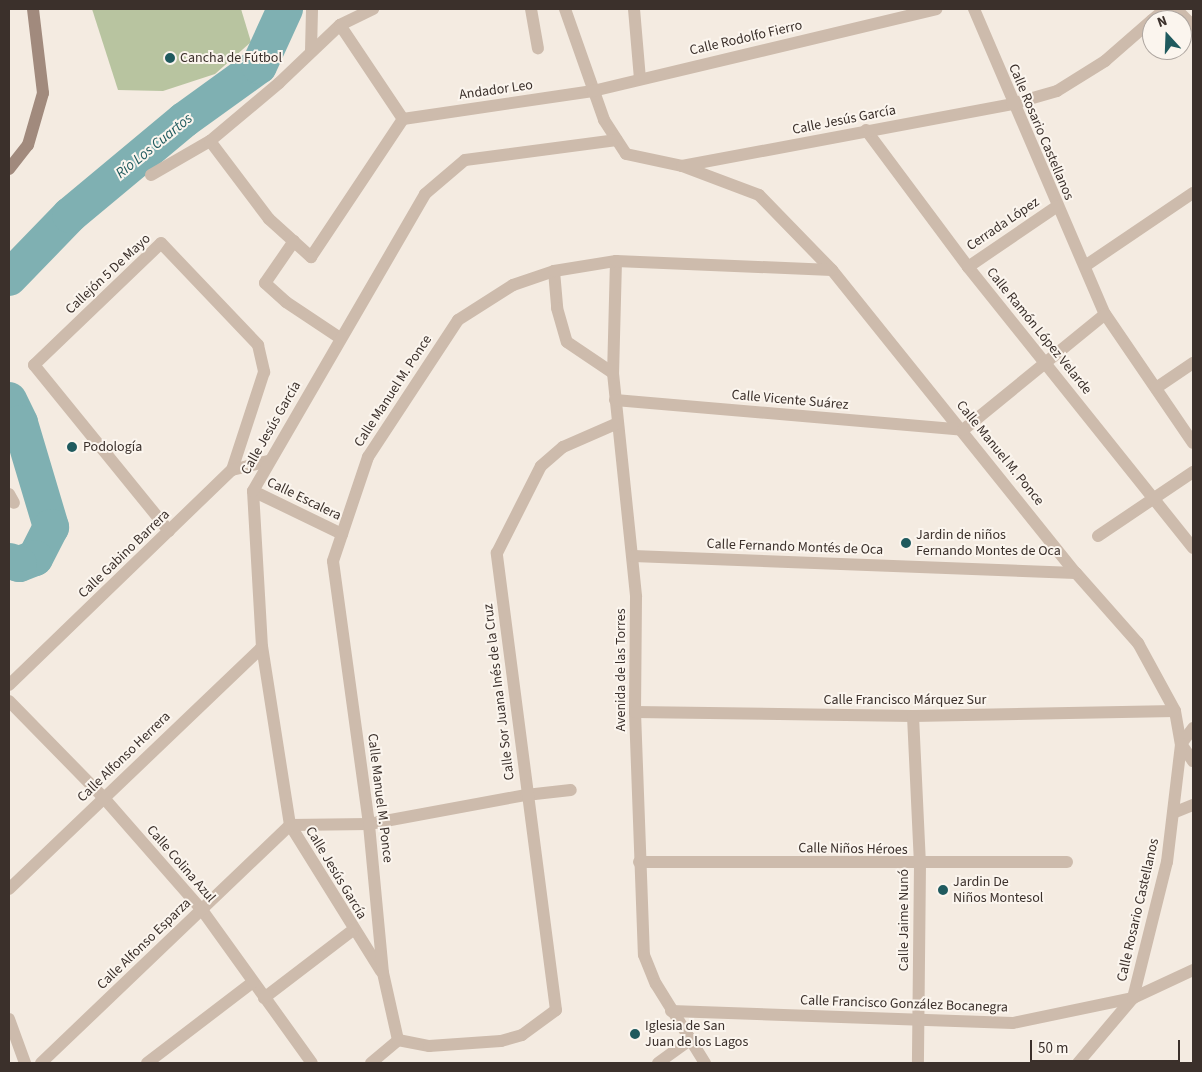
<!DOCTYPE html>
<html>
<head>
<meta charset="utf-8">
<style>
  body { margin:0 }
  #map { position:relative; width:1202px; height:1072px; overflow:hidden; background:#f4ebe1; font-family:"Source Sans 3",sans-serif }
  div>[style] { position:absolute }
  .green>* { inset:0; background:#b8c4a0 }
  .river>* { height:36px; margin:-18px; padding:0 18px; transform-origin:18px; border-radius:18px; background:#7fb0b2 }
  .minor>* { height:12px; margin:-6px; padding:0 6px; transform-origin:6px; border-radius:6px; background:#cdbbac }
  .secondary>* { height:12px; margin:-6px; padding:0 6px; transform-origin:6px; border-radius:6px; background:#a18a7d }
  .dots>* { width:14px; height:14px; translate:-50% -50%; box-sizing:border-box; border:2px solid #fbf5ee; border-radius:50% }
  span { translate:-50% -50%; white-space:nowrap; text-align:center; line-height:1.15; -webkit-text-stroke:4px #fbf5ee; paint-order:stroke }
  .street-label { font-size:14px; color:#3b302b }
  .poi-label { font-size:14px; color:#3b302b }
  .left { translate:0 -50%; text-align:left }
  .water-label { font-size:15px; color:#1f5a5e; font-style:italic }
  .frame { position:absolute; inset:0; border:10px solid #3b302b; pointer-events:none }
  .north { position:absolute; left:1142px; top:10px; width:50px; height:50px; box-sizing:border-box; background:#fbf5ee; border:1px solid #aea6a0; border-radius:50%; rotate:340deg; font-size:14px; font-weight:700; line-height:20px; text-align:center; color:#3b302b }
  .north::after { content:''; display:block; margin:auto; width:18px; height:22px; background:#1f5a5e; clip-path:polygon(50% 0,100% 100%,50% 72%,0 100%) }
  .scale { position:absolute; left:1030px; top:1040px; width:150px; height:22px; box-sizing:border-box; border:2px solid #3b302b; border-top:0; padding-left:6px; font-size:15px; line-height:18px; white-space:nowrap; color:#3b302b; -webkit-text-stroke:4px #fbf5ee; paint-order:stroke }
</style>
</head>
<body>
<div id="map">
  <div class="green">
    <i style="clip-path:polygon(92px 9px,241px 9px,251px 42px,215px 74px,163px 91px,118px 90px)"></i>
  </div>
  <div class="river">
    <i style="left:9px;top:278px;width:88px;rotate:-45.9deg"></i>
    <i style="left:70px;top:215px;width:148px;rotate:-39.8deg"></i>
    <i style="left:184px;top:120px;width:92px;rotate:-35.8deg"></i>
    <i style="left:259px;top:66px;width:63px;rotate:-65.5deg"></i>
    <i style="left:9px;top:400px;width:25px;rotate:64deg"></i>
    <i style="left:20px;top:423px;width:109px;rotate:73.4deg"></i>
    <i style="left:51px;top:527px;width:35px;rotate:117deg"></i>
    <i style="left:35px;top:558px;width:17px;rotate:159deg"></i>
    <i style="left:19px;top:564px;width:10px;rotate:-163deg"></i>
  </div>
  <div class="minor">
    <i style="left:531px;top:9px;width:40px;rotate:80deg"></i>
    <i style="left:565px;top:9px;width:118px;rotate:70.6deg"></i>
    <i style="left:604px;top:120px;width:40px;rotate:57.1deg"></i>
    <i style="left:626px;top:154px;width:57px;rotate:12.1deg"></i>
    <i style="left:682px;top:166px;width:82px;rotate:20.6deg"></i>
    <i style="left:759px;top:195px;width:105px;rotate:45.8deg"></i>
    <i style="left:832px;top:270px;width:389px;rotate:51.2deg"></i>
    <i style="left:1076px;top:573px;width:94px;rotate:48.5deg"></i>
    <i style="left:1138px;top:643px;width:77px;rotate:61.4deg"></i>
    <i style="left:1175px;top:711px;width:34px;rotate:80deg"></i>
    <i style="left:1181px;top:744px;width:21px;rotate:55deg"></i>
    <i style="left:634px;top:9px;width:70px;rotate:85.1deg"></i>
    <i style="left:974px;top:9px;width:332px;rotate:66.8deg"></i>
    <i style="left:1105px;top:314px;width:156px;rotate:55.7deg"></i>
    <i style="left:1176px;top:9px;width:24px;rotate:45deg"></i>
    <i style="left:1152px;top:20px;width:17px;rotate:-40deg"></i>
    <i style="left:340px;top:25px;width:113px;rotate:56.2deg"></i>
    <i style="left:311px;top:51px;width:42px;rotate:-88.6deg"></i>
    <i style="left:866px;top:130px;width:171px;rotate:53.3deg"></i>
    <i style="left:968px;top:267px;width:360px;rotate:51.3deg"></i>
    <i style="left:210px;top:141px;width:98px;rotate:52.9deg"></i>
    <i style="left:269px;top:219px;width:57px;rotate:42.1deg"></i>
    <i style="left:311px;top:257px;width:166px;rotate:-56.3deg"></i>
    <i style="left:403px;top:119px;width:192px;rotate:-8.4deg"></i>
    <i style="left:593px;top:91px;width:353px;rotate:-13.4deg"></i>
    <i style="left:682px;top:166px;width:336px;rotate:-10.6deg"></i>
    <i style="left:1012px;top:104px;width:47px;rotate:-16.1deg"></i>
    <i style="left:1057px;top:91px;width:57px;rotate:-32deg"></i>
    <i style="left:1105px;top:61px;width:62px;rotate:-41.1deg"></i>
    <i style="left:151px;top:175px;width:68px;rotate:-30deg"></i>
    <i style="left:210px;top:141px;width:90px;rotate:-40deg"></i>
    <i style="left:279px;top:83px;width:84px;rotate:-43.6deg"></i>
    <i style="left:340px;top:25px;width:37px;rotate:-26deg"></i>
    <i style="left:294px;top:241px;width:51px;rotate:124.6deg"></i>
    <i style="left:265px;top:283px;width:28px;rotate:42deg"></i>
    <i style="left:286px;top:302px;width:65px;rotate:33.7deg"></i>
    <i style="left:616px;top:261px;width:112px;rotate:91.5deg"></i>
    <i style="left:613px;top:373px;width:225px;rotate:84.1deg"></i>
    <i style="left:636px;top:597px;width:115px;rotate:90.5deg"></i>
    <i style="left:635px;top:712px;width:243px;rotate:87.9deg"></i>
    <i style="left:644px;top:955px;width:31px;rotate:68deg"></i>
    <i style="left:656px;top:984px;width:93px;rotate:58.2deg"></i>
    <i style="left:1085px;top:266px;width:130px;rotate:-34.1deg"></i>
    <i style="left:968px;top:267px;width:107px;rotate:-34.3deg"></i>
    <i style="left:554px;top:271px;width:37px;rotate:85deg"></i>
    <i style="left:557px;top:308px;width:35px;rotate:74deg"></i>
    <i style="left:567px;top:342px;width:55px;rotate:34deg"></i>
    <i style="left:1156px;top:388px;width:45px;rotate:-34deg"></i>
    <i style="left:615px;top:400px;width:349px;rotate:4.9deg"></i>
    <i style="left:963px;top:430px;width:183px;rotate:-39.2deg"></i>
    <i style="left:253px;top:491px;width:99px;rotate:25.8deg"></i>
    <i style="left:9px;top:494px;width:10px;rotate:61deg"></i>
    <i style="left:169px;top:531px;width:214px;rotate:-129.1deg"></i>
    <i style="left:34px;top:365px;width:176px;rotate:-43.8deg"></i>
    <i style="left:161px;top:243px;width:141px;rotate:46.4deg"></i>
    <i style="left:258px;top:345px;width:28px;rotate:77deg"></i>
    <i style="left:264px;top:372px;width:103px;rotate:108.1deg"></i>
    <i style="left:1098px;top:536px;width:115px;rotate:-34deg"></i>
    <i style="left:633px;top:556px;width:443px;rotate:2.2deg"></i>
    <i style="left:9px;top:685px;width:310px;rotate:-44deg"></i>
    <i style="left:232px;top:470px;width:38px;rotate:-14deg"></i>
    <i style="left:9px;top:701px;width:134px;rotate:45.6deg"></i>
    <i style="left:103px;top:797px;width:150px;rotate:48.8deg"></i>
    <i style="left:202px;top:910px;width:188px;rotate:54.3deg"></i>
    <i style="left:635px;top:712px;width:278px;rotate:0.8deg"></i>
    <i style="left:913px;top:716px;width:262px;rotate:-1.1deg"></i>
    <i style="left:913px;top:716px;width:148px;rotate:87.3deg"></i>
    <i style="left:920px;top:864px;width:199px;rotate:90.6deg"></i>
    <i style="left:1181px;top:744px;width:20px;rotate:-53deg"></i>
    <i style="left:1173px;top:813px;width:22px;rotate:-22deg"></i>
    <i style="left:639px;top:862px;width:428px"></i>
    <i style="left:9px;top:889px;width:350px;rotate:-43.7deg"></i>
    <i style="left:381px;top:971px;width:172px;rotate:-121.9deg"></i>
    <i style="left:290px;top:825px;width:180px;rotate:-98.9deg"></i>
    <i style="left:262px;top:647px;width:156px;rotate:-93.3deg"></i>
    <i style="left:253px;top:491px;width:343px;rotate:-59.9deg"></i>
    <i style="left:425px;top:194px;width:52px;rotate:-40.4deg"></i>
    <i style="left:465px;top:160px;width:153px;rotate:-7.5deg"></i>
    <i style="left:264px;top:998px;width:112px;rotate:-37.4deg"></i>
    <i style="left:671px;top:1011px;width:342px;rotate:2deg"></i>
    <i style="left:1013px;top:1023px;width:123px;rotate:-11.8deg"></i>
    <i style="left:1133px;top:998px;width:66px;rotate:-25deg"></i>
    <i style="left:9px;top:1019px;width:47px;rotate:70deg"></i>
    <i style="left:398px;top:1040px;width:69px;rotate:-102.6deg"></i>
    <i style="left:383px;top:973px;width:150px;rotate:-95.4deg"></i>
    <i style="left:369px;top:824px;width:265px;rotate:-97.8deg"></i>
    <i style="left:333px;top:561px;width:110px;rotate:-71.4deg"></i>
    <i style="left:368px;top:457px;width:164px;rotate:-56.7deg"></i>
    <i style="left:458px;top:320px;width:65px;rotate:-32.5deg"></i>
    <i style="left:513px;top:285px;width:43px;rotate:-18.9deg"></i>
    <i style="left:554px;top:271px;width:63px;rotate:-9.2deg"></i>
    <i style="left:616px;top:261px;width:216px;rotate:2.4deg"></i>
    <i style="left:41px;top:1063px;width:344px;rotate:-43.7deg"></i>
    <i style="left:290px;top:825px;width:79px;rotate:-0.7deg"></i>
    <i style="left:369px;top:824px;width:160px;rotate:-10.5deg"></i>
    <i style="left:526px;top:795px;width:45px;rotate:-6.3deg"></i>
    <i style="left:147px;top:1063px;width:133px;rotate:-37.4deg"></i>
    <i style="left:371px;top:1063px;width:35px;rotate:-40deg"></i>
    <i style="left:398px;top:1040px;width:32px;rotate:11deg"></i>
    <i style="left:429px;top:1046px;width:72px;rotate:-4deg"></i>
    <i style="left:501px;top:1041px;width:22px;rotate:-16deg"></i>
    <i style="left:522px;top:1035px;width:42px;rotate:-36.3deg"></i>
    <i style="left:556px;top:1010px;width:461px;rotate:-97.4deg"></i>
    <i style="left:497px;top:553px;width:97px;rotate:-63.2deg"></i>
    <i style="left:541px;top:466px;width:29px;rotate:-41deg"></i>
    <i style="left:563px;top:447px;width:58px;rotate:-23.5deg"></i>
    <i style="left:658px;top:1063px;width:39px;rotate:-36deg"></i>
    <i style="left:1078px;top:1063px;width:85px;rotate:-49.8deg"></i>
    <i style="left:1133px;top:998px;width:140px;rotate:-76deg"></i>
    <i style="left:1167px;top:862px;width:119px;rotate:-83.2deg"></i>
  </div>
  <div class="secondary">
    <i style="left:9px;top:169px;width:31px;rotate:-52deg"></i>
    <i style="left:28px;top:145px;width:54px;rotate:-73.9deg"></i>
    <i style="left:43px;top:93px;width:85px;rotate:-96.8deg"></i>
  </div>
  <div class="dots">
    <i style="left:170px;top:58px;background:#1f5a5e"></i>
    <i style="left:72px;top:447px;background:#1f5a5e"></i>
    <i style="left:906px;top:543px;background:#1f5a5e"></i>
    <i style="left:943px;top:890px;background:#1f5a5e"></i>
    <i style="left:635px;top:1034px;background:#1f5a5e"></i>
  </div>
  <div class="street-label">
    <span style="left:746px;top:38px;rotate:-13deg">Calle Rodolfo Fierro</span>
    <span style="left:496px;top:90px;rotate:-8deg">Andador Leo</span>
    <span style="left:844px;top:120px;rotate:-11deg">Calle Jesús García</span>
    <span style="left:1041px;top:132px;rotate:67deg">Calle Rosario Castellanos</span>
    <span style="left:1003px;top:224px;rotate:-34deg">Cerrada López</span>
    <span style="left:108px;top:274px;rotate:-43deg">Callejón 5 De Mayo</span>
    <span style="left:1039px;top:331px;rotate:51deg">Calle Ramón López Velarde</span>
    <span style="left:393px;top:391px;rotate:-57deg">Calle Manuel M. Ponce</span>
    <span style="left:790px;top:400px;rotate:5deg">Calle Vicente Suárez</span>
    <span style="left:271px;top:428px;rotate:-60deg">Calle Jesús García</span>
    <span style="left:1000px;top:453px;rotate:51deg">Calle Manuel M. Ponce</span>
    <span style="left:304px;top:499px;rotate:26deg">Calle Escalera</span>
    <span style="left:795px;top:547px;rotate:2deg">Calle Fernando Montés de Oca</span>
    <span style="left:124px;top:554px;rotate:-44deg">Calle Gabino Barrera</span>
    <span style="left:621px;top:670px;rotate:-90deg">Avenida de las Torres</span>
    <span style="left:499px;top:692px;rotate:-97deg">Calle Sor Juana Inés de la Cruz</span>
    <span style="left:905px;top:700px">Calle Francisco Márquez Sur</span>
    <span style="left:124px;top:757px;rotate:-44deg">Calle Alfonso Herrera</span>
    <span style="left:380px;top:798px;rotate:83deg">Calle Manuel M. Ponce</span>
    <span style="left:853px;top:849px;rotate:1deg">Calle Niños Héroes</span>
    <span style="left:181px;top:864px;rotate:49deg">Calle Colina Azul</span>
    <span style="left:336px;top:873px;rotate:59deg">Calle Jesús García</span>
    <span style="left:1138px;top:910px;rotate:-77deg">Calle Rosario Castellanos</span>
    <span style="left:904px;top:920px;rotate:-90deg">Calle Jaime Nunó</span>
    <span style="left:144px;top:944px;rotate:-44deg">Calle Alfonso Esparza</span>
    <span style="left:904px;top:1004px;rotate:2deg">Calle Francisco González Bocanegra</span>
  </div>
  <div class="poi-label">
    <span class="left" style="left:180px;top:58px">Cancha de Fútbol</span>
    <span class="left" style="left:83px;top:447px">Podología</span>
    <span class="left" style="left:916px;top:543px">Jardin de niños<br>Fernando Montes de Oca</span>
    <span class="left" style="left:953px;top:890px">Jardin De<br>Niños Montesol</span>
    <span class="left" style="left:645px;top:1034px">Iglesia de San<br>Juan de los Lagos</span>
  </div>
  <div class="water-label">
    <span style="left:154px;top:146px;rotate:-39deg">Río Los Cuartos</span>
  </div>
  <div class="frame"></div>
  <div class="north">N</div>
  <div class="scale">50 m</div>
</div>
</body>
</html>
